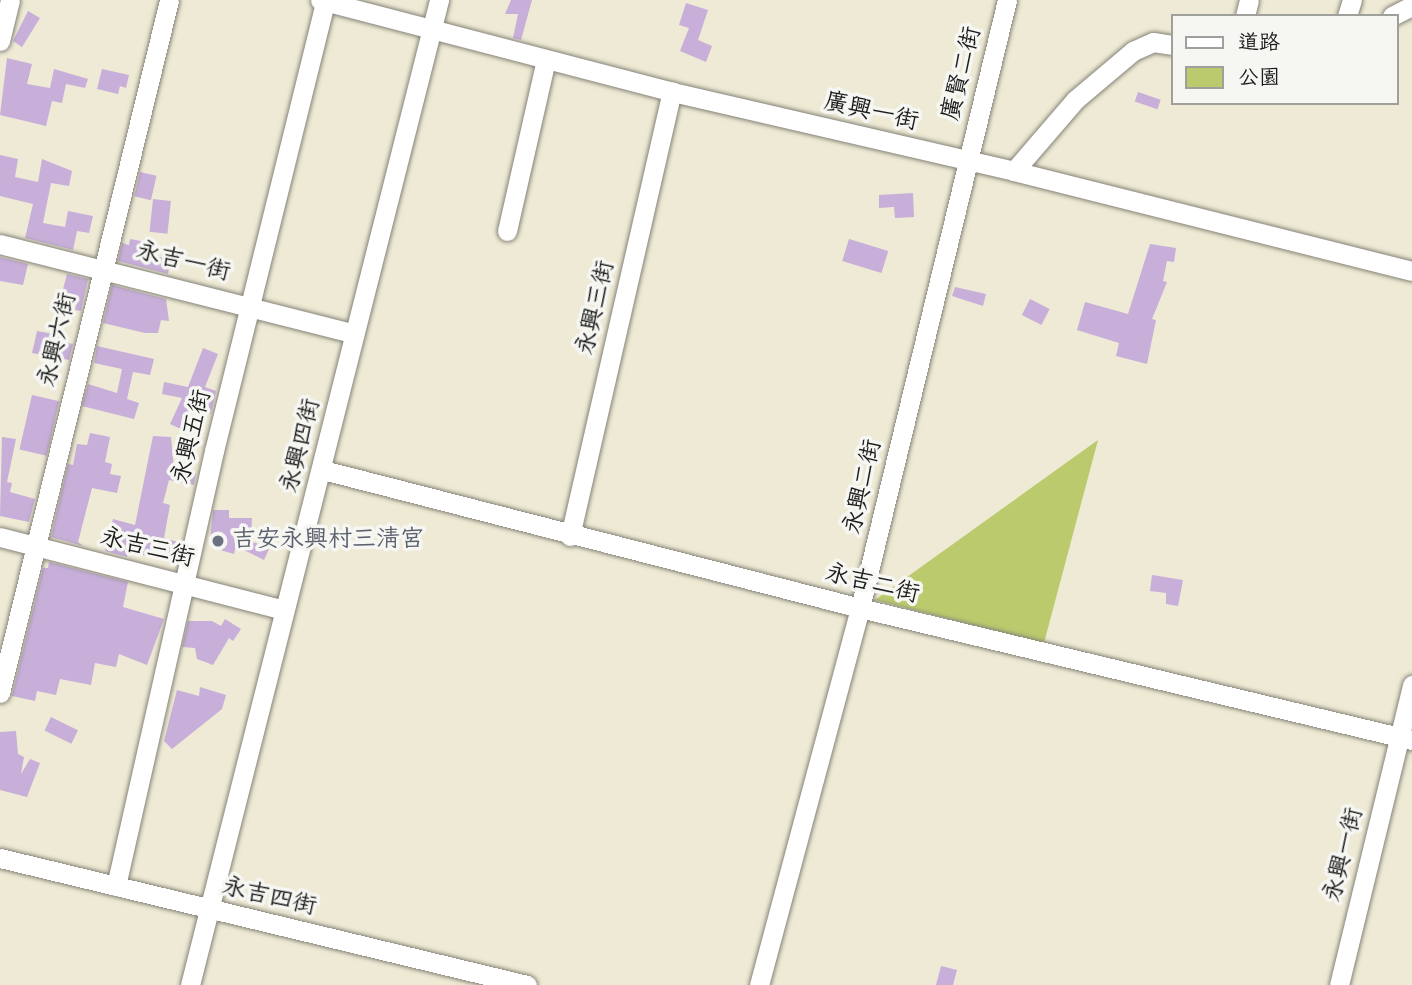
<!DOCTYPE html>
<html>
<head>
<meta charset="utf-8">
<style>
  body { margin:0 }
  #map { position:relative; width:1412px; height:985px; overflow:hidden; background:#eeead5; font-family:"Indie Flower","LXGW WenKai TC",sans-serif }
  div>[style] { position:absolute }
  .green>* { inset:0; background:#bbca6d }
  .building>* { inset:0; background:#c7afda; transform-origin:0 0 }
  .roads { filter:drop-shadow(0 0 2px #858378) drop-shadow(0 0 2px #858378) }
  .minor>* { height:19px; margin:-9.5px; padding:0 9.5px; transform-origin:9.5px; border-radius:9.5px; background:#fff }
  .dots>* { width:19px; height:19px; translate:-50% -50%; box-sizing:border-box; border:4px solid #f6f6f2; border-radius:50% }
  span { translate:-50% -50%; white-space:nowrap; text-align:center; line-height:1.15; -webkit-text-stroke:7px #f6f6f2; paint-order:stroke }
  .street-label { font-size:24px; color:#1c1c1c }
  .worship-label { font-size:24px; color:#5b616d }
  .left { translate:0 -50%; text-align:left }
  .legend { position:absolute; left:1171px; top:14px; width:228px; height:91px; box-sizing:border-box; background:#f6f6f2; border:2px solid #9f9f9c; margin:0; padding:9px 12px; list-style:none; font-size:21px; color:#1c1c1c }
  .legend li { display:flex; align-items:center; gap:14px; height:35px }
  .legend b { width:35px; border:2px solid #9f9f9c }
</style>
</head>
<body>
<div id="map">
  <div class="green">
    <i style="clip-path:polygon(1098px 440px,1044px 643px,875px 600px)"></i>
  </div>
  <div class="building">
    <i style="clip-path:polygon(511px 0,532px 0,521px 40px,513px 38px,518px 14px,505px 14px)"></i>
    <i style="clip-path:polygon(686px 3px,708px 10px,698px 40px,712px 46px,706px 62px,680px 51px,689px 28px,679px 25px)"></i>
    <i style="clip-path:polygon(28px 11px,40px 18px,22px 47px,13px 41px)"></i>
    <i style="clip-path:polygon(7px 58px,32px 64px,27px 84px,50px 88px,54px 69px,88px 79px,85px 88px,66px 84px,62px 103px,52px 101px,46px 126px,0 115px)"></i>
    <i style="clip-path:polygon(102px 69px,129px 75px,126px 88px,120px 86px,118px 94px,97px 89px)"></i>
    <i style="left:1138px;top:92px;width:24px;height:10px;rotate:19deg"></i>
    <i style="clip-path:polygon(0 155px,18px 159px,15px 177px,38px 182px,42px 159px,72px 171px,69px 186px,51px 183px,43px 223px,65px 227px,68px 211px,93px 216px,89px 233px,77px 231px,73px 250px,25px 238px,33px 204px,0 196px)"></i>
    <i style="left:140px;top:172px;width:17px;height:25px;rotate:13deg"></i>
    <i style="clip-path:polygon(913px 193px,914px 217px,895px 218px,894px 207px,879px 208px,879px 195px)"></i>
    <i style="left:153px;top:199px;width:18px;height:33px;rotate:6deg"></i>
    <i style="clip-path:polygon(130px 239px,152px 243px,149px 255px,171px 259px,168px 274px,118px 261px,122px 243px,129px 245px)"></i>
    <i style="left:849px;top:239px;width:41px;height:23px;rotate:17deg"></i>
    <i style="clip-path:polygon(1150px 244px,1176px 248px,1174px 262px,1167px 261px,1163px 281px,1167px 282px,1152px 319px,1156px 320px,1147px 364px,1116px 356px,1119px 343px,1077px 330px,1085px 302px,1128px 314px)"></i>
    <i style="clip-path:polygon(0 257px,28px 264px,23px 285px,0 281px)"></i>
    <i style="clip-path:polygon(67px 274px,88px 279px,81px 311px,75px 310px,77px 300px,61px 297px)"></i>
    <i style="clip-path:polygon(112px 285px,166px 299px,169px 321px,161px 320px,158px 333px,145px 333px,103px 323px)"></i>
    <i style="clip-path:polygon(955px 287px,986px 294px,983px 306px,952px 296px)"></i>
    <i style="left:1030px;top:299px;width:22px;height:18px;rotate:27deg"></i>
    <i style="clip-path:polygon(37px 331px,65px 336px,63px 342px,73px 344px,69px 360px,32px 353px)"></i>
    <i style="clip-path:polygon(97px 346px,154px 359px,150px 375px,133px 372px,127px 399px,139px 403px,134px 419px,82px 406px,88px 384px,117px 393px,122px 369px,94px 363px)"></i>
    <i style="clip-path:polygon(203px 348px,218px 354px,205px 387px,216px 391px,211px 414px,191px 406px,181px 429px,170px 424px,182px 398px,162px 394px,164px 382px,188px 387px)"></i>
    <i style="left:32px;top:395px;width:28px;height:56px;rotate:13deg"></i>
    <i style="clip-path:polygon(90px 433px,110px 437px,105px 462px,112px 464px,110px 474px,121px 476px,117px 493px,92px 488px,78px 542px,83px 546px,51px 537px,68px 464px,73px 465px,77px 444px,87px 445px)"></i>
    <i style="clip-path:polygon(153px 436px,171px 437px,174px 469px,196px 473px,194px 485px,169px 480px,163px 503px,170px 505px,164px 538px,181px 543px,176px 564px,128px 551px,127px 557px,105px 551px,113px 519px,135px 525px)"></i>
    <i style="clip-path:polygon(2px 437px,16px 439px,7px 482px,12px 483px,10px 492px,35px 499px,29px 522px,0 516px)"></i>
    <i style="clip-path:polygon(213px 510px,229px 510px,229px 518px,252px 518px,251px 541px,269px 549px,264px 560px,236px 546px,234px 554px,217px 549px,218px 545px,210px 541px)"></i>
    <i style="clip-path:polygon(49px 562px,128px 582px,123px 607px,164px 619px,147px 665px,119px 654px,116px 667px,95px 663px,91px 685px,60px 679px,56px 695px,37px 691px,35px 701px,12px 696px,43px 568px,48px 568px)"></i>
    <i style="clip-path:polygon(1152px 575px,1183px 580px,1178px 606px,1166px 604px,1166px 593px,1150px 591px)"></i>
    <i style="clip-path:polygon(225px 619px,241px 629px,233px 641px,229px 638px,213px 665px,197px 659px,195px 648px,182px 647px,188px 621px,212px 621px,221px 626px)"></i>
    <i style="clip-path:polygon(200px 687px,226px 695px,222px 709px,172px 749px,164px 741px,177px 690px,199px 696px)"></i>
    <i style="left:51px;top:717px;width:30px;height:15px;rotate:26deg"></i>
    <i style="clip-path:polygon(16px 731px,18px 754px,24px 757px,21px 774px,30px 759px,40px 763px,27px 797px,0 790px,0 732px)"></i>
    <i style="clip-path:polygon(941px 966px,957px 970px,953px 985px,936px 985px)"></i>
  </div>
  <div class="roads">
    <div class="minor">
      <i style="left:320px;top:0;width:364px;rotate:14.6deg"></i>
      <i style="left:672px;top:92px;width:351px;rotate:13deg"></i>
      <i style="left:1014px;top:171px;width:410px;rotate:14.1deg"></i>
      <i style="left:1245px;top:16px;width:16px;rotate:-76deg"></i>
      <i style="left:1347px;top:16px;width:17px;rotate:-73deg"></i>
      <i style="left:1392px;top:16px;width:22px;rotate:-27deg"></i>
      <i style="left:0;top:41px;width:42px;rotate:-76.3deg"></i>
      <i style="left:1014px;top:171px;width:94px;rotate:-49.3deg"></i>
      <i style="left:1075px;top:100px;width:76px;rotate:-40.2deg"></i>
      <i style="left:1133px;top:51px;width:22px;rotate:-24deg"></i>
      <i style="left:1153px;top:42px;width:19px;rotate:9deg"></i>
      <i style="left:507px;top:231px;width:175px;rotate:-77.2deg"></i>
      <i style="left:0;top:244px;width:363px;rotate:14.2deg"></i>
      <i style="left:323px;top:470px;width:554px;rotate:14.41deg"></i>
      <i style="left:860px;top:608px;width:568px;rotate:13.45deg"></i>
      <i style="left:570px;top:536px;width:456px;rotate:-77.1deg"></i>
      <i style="left:0;top:537px;width:290px;rotate:14.4deg"></i>
      <i style="left:0;top:693px;width:713px;rotate:-76.29deg"></i>
      <i style="left:0;top:858px;width:542px;rotate:13.55deg"></i>
      <i style="left:116px;top:886px;width:446px;rotate:-77.3deg"></i>
      <i style="left:214px;top:451px;width:463px;rotate:-76.1deg"></i>
      <i style="left:190px;top:985px;width:1016px;rotate:-75.81deg"></i>
      <i style="left:759px;top:985px;width:390px;rotate:-75deg"></i>
      <i style="left:860px;top:608px;width:626px;rotate:-76.41deg"></i>
      <i style="left:1339px;top:985px;width:309px;rotate:-76.3deg"></i>
    </div>
  </div>
  <div class="dots">
    <i style="left:218px;top:541px;background:#6b7280"></i>
  </div>
  <div class="street-label">
    <span style="left:963px;top:74px;rotate:-76deg">廣賢二街</span>
    <span style="left:871px;top:113px;rotate:13deg">廣興一街</span>
    <span style="left:183px;top:263px;rotate:14deg">永吉一街</span>
    <span style="left:597px;top:308px;rotate:-77deg">永興三街</span>
    <span style="left:59px;top:340px;rotate:-77deg">永興六街</span>
    <span style="left:193px;top:437px;rotate:-76deg">永興五街</span>
    <span style="left:302px;top:446px;rotate:-76deg">永興四街</span>
    <span style="left:864px;top:487px;rotate:-77deg">永興二街</span>
    <span style="left:147px;top:549px;rotate:14deg">永吉三街</span>
    <span style="left:872px;top:585px;rotate:14deg">永吉二街</span>
    <span style="left:1345px;top:855px;rotate:-76deg">永興一街</span>
    <span style="left:269px;top:898px;rotate:13deg">永吉四街</span>
  </div>
  <div class="worship-label">
    <span class="left" style="left:232px;top:541px">吉安永興村三清宮</span>
  </div>
  <ul class="legend">
  <li><b style="height:9px;background:#fff"></b>道路</li>
  <li><b style="height:19px;background:#bbca6d"></b>公園</li>
  </ul>
</div>
</body>
</html>
